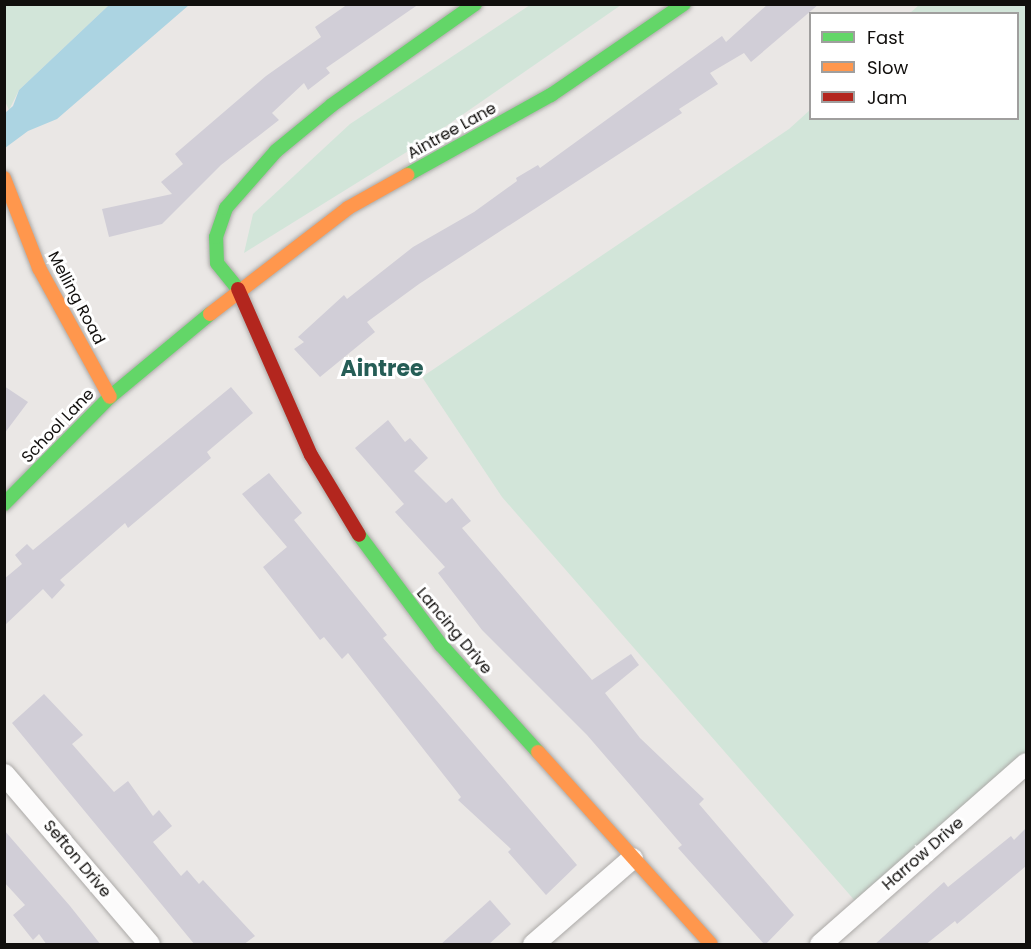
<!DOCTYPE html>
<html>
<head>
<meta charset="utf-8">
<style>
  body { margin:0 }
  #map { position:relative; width:1031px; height:949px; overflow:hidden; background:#eae7e5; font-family:Poppins,sans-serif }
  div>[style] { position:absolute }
  .green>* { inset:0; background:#d2e5d9 }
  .water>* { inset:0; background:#acd4e2 }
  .building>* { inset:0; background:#d1ced7 }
  .roads { filter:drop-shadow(0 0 2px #aba9a7) drop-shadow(0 0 2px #aba9a7) }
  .street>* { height:21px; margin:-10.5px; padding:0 10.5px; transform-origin:10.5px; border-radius:10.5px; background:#fcfbfb }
  .fast>* { height:14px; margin:-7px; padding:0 7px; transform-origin:7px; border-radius:7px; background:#63d668 }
  .slow>* { height:14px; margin:-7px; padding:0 7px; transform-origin:7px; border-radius:7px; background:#ff974d }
  .jam>* { height:14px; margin:-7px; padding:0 7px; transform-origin:7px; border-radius:7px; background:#b3261e }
  span { translate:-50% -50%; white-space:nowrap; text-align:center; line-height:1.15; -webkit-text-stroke:6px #fff; paint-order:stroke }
  .street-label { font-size:16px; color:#110f0d }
  .district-label { font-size:22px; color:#255d56; font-weight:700 }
  .frame { position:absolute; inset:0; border:6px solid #110f0d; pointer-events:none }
  .legend { position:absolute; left:809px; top:12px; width:210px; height:108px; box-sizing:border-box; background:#fff; border:2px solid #a09f9e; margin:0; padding:8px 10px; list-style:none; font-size:18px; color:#110f0d }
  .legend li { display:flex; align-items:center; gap:12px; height:30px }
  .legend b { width:30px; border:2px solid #a09f9e }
</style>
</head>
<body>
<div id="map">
  <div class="green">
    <i style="clip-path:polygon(4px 5px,109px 5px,19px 90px,9px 110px,4px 99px)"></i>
    <i style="clip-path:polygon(530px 5px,621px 5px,426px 140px,244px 253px,253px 214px,350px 124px)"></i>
    <i style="clip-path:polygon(919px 5px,1026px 5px,1026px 755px,856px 902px,502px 497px,422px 377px,789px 129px,810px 110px,810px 118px,1018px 118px,1018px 14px,910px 13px)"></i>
  </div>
  <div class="water">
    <i style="clip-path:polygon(109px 5px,189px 5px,57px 119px,28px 131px,5px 148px,5px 113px,13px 106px,19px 90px)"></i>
  </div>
  <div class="building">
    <i style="clip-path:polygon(348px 4px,419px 4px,326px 68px,330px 73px,308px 90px,304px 83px,272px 113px,279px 120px,221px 165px,162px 224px,109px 237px,102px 209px,172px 194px,161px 182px,183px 164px,175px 154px,266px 76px,321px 37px,315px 27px)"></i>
    <i style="clip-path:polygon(768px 4px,819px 4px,751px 62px,744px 53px,710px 73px,718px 84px,679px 109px,682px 113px,419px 284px,367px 322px,375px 332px,320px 377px,294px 349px,304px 342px,298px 337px,344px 295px,347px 299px,413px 247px,474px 212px,517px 181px,516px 178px,538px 165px,540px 168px,722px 36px,726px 42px)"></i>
    <i style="clip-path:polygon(4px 386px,28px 402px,4px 434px)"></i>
    <i style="clip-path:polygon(231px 387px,253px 413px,207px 452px,211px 458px,128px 528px,125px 523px,60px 580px,65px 585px,52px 599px,43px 589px,4px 626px,4px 579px,22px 564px,15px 555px,27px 544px,33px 550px)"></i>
    <i style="clip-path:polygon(388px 420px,405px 442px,410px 438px,428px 458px,414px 471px,446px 503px,452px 498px,471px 521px,462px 528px,592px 680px,631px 654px,639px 665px,605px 693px,640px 738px,704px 799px,699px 804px,794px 915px,765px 945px,678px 848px,682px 845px,587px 735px,482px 630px,438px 573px,445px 567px,395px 512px,404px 504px,355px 448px)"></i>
    <i style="clip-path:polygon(269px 473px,302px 513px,294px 520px,387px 635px,383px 638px,577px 865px,546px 895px,508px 852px,511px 849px,458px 800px,461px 797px,348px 653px,342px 659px,324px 637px,320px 640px,263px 567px,287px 547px,242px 494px)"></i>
    <i style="clip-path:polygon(44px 694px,83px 735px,72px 744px,114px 792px,128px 781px,153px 816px,159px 810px,172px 826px,153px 842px,181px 876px,187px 870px,199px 884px,203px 880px,255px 936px,243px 945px,195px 945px,12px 723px)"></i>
    <i style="clip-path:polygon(1026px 828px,1026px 866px,957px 924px,955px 921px,925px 945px,874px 945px,944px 882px,948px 887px,1011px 836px,1014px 840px)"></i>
    <i style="clip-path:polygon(4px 830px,70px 906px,101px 945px,47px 945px,39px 934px,33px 940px,13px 915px,25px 905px,4px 882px)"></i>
    <i style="clip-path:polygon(490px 900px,511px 924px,488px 945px,440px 945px)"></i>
  </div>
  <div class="roads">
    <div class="street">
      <i style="left:4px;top:774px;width:223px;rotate:49.5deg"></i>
      <i style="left:533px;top:944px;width:131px;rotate:-41deg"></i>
      <i style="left:820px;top:944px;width:274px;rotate:-41.3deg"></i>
    </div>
    <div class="fast">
      <i style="left:407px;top:175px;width:165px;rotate:-29.1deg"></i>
      <i style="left:551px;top:95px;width:161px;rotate:-34.4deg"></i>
      <i style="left:238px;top:289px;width:33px;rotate:-129deg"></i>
      <i style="left:217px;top:263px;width:26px;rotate:-92deg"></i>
      <i style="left:216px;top:237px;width:31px;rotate:-71deg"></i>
      <i style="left:226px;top:208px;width:76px;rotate:-48.7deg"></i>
      <i style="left:276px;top:151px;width:72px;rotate:-39.4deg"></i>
      <i style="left:332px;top:105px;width:175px;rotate:-35.2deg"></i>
      <i style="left:4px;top:504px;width:151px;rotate:-45.3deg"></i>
      <i style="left:110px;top:397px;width:130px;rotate:-39.7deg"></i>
      <i style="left:359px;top:535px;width:137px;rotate:53.3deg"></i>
      <i style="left:441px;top:645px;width:144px;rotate:47.8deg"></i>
    </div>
    <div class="slow">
      <i style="left:4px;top:178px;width:97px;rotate:68.7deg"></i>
      <i style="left:39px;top:268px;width:147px;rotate:61.2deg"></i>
      <i style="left:210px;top:314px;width:174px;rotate:-37.5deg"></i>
      <i style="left:348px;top:208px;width:68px;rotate:-29.2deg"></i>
      <i style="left:538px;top:752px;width:258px;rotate:48deg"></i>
    </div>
    <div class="jam">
      <i style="left:238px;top:289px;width:181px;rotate:66.3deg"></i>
      <i style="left:311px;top:455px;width:93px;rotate:59deg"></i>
    </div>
  </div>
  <div class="street-label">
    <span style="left:452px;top:131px;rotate:-29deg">Aintree Lane</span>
    <span style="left:76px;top:298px;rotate:62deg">Melling Road</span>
    <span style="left:58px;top:426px;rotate:-46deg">School Lane</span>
    <span style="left:454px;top:631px;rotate:50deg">Lancing Drive</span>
    <span style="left:923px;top:854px;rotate:-41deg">Harrow Drive</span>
    <span style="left:77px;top:859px;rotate:50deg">Sefton Drive</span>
  </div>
  <div class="district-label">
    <span style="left:382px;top:369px">Aintree</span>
  </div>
  <div class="frame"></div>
  <ul class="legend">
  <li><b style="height:8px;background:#63d668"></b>Fast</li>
  <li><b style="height:8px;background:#ff974d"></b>Slow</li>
  <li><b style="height:8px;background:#b3261e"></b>Jam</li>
  </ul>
</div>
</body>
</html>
